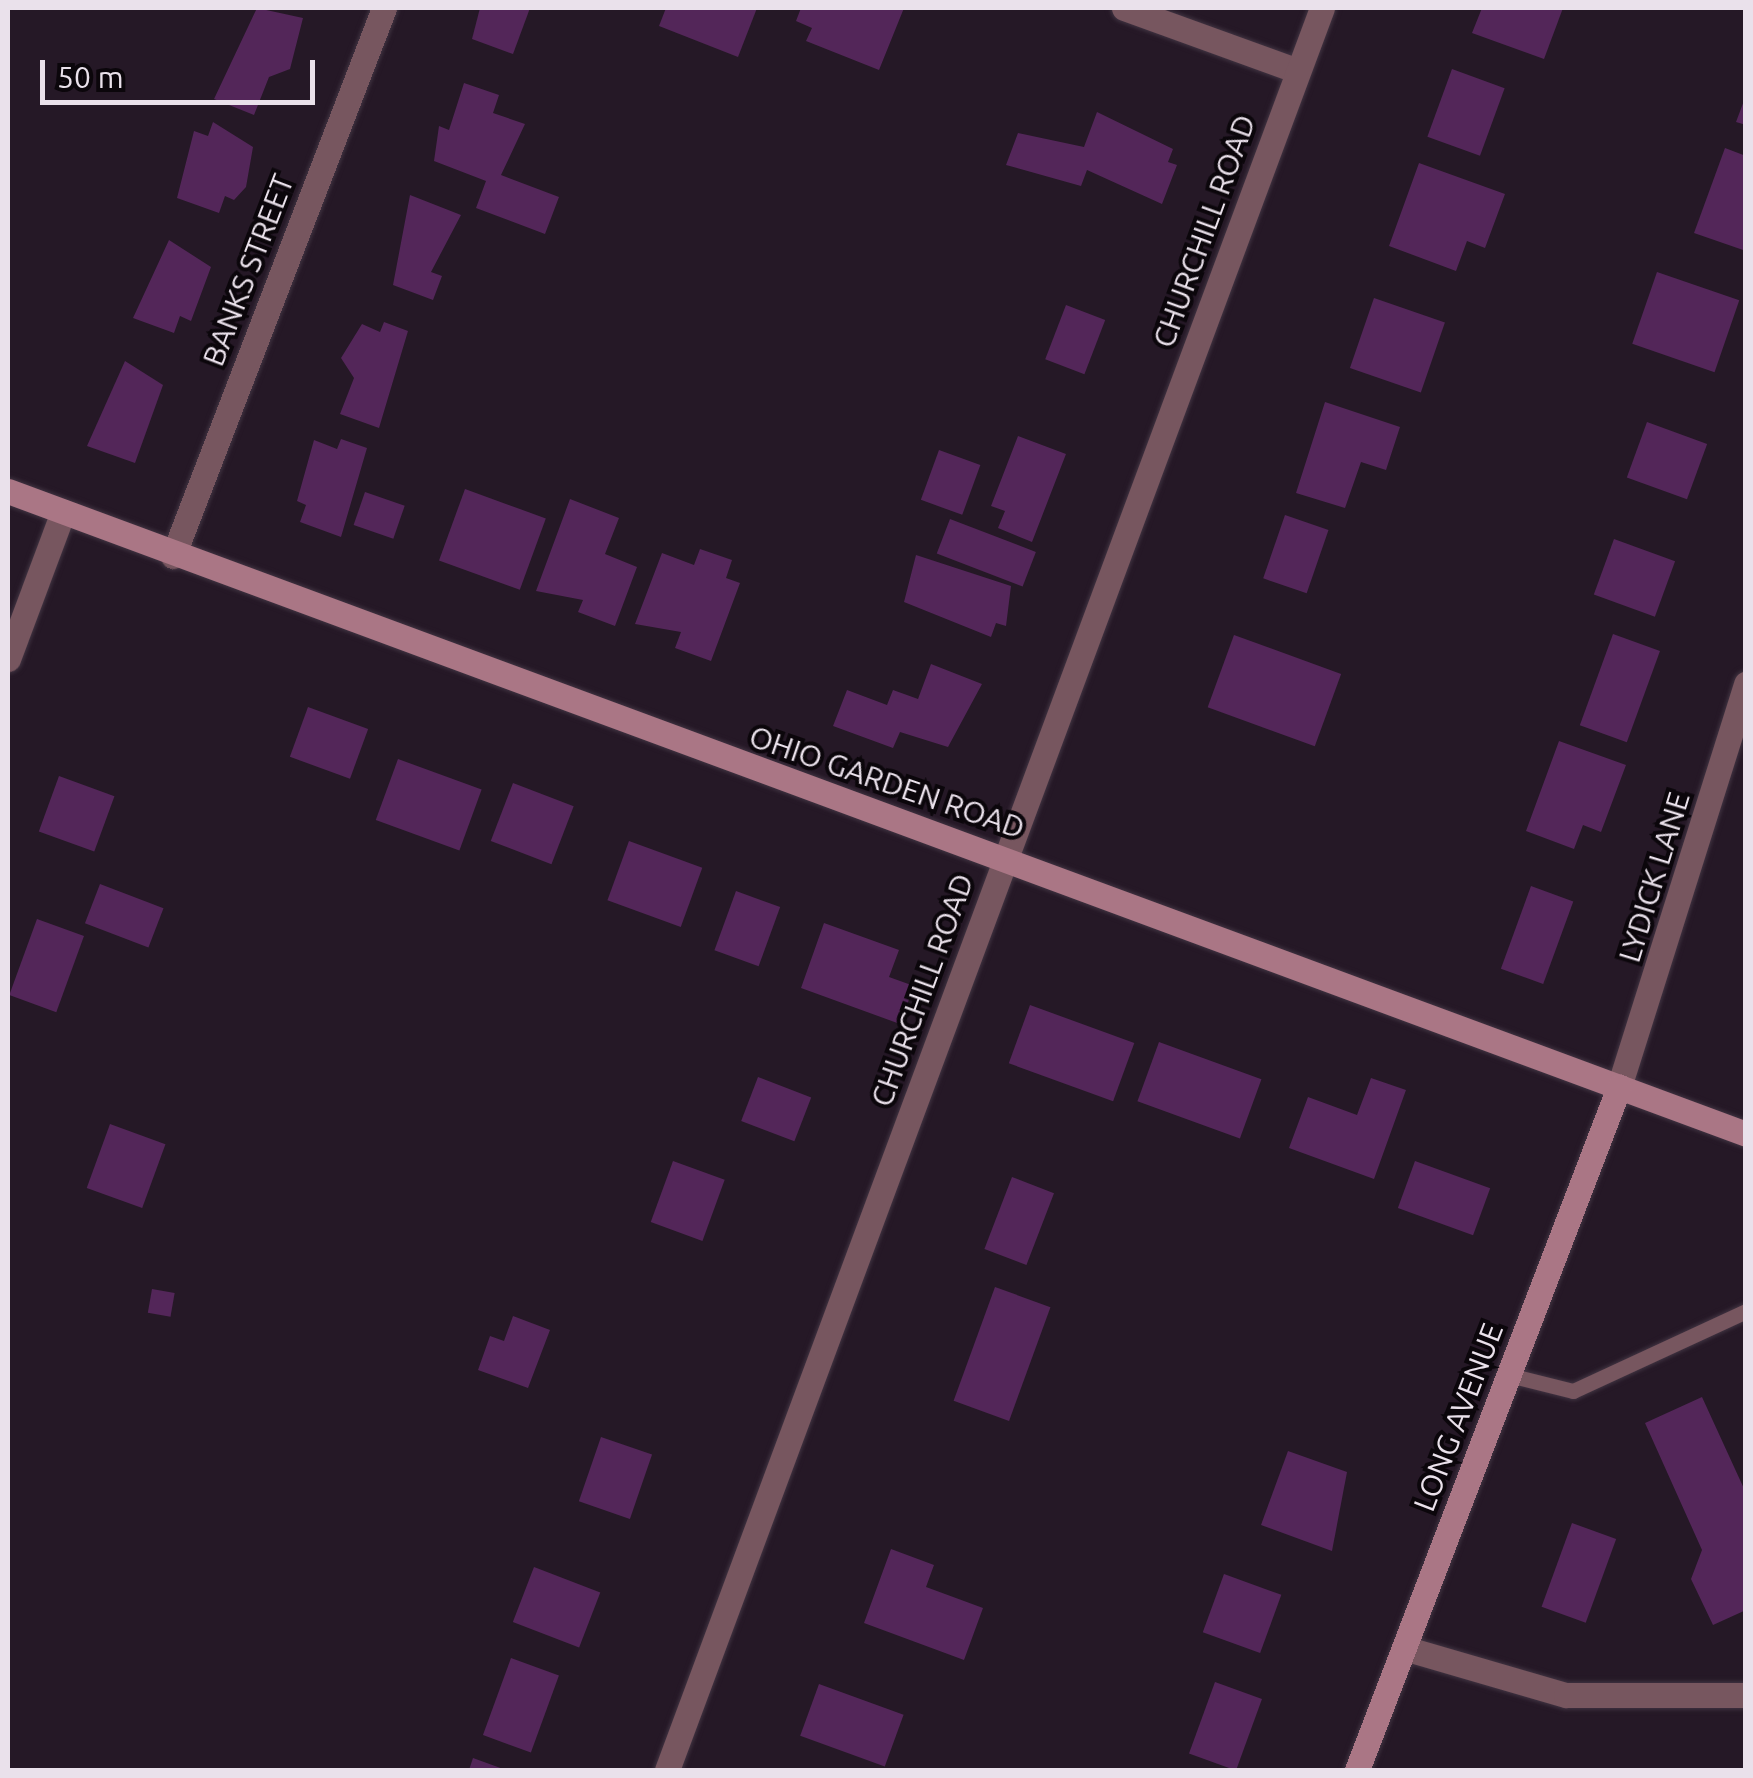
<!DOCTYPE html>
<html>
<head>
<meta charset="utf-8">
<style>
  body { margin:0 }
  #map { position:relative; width:1753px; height:1778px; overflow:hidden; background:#251826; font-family:Ubuntu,sans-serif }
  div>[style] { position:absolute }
  .building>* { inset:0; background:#532659; transform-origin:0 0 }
  .roads { filter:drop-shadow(0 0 2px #413442) drop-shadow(0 0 2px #413442) }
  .lane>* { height:15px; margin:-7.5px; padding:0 7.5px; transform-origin:7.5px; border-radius:7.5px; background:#77565f }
  .street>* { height:25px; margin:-12.5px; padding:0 12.5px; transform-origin:12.5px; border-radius:12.5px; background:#77565f }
  .secondary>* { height:25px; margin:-12.5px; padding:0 12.5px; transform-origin:12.5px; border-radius:12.5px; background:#aa7685 }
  span { translate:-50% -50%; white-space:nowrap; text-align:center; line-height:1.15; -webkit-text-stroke:8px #0b060b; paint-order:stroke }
  .street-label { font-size:30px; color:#eae1eb }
  .frame { position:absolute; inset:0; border:10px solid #eae1eb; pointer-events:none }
  .scale { position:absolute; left:40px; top:60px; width:275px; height:45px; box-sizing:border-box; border:5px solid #eae1eb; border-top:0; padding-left:12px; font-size:30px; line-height:35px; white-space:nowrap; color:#eae1eb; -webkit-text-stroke:8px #0b060b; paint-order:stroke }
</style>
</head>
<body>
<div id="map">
  <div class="building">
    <i style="clip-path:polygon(257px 8px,303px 18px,290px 69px,269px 77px,254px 115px,214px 99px)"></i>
    <i style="clip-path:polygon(480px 8px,530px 8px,513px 54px,472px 39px)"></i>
    <i style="clip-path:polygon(666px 8px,757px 8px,738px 57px,659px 26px)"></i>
    <i style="clip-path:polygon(801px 8px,904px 8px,879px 70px,806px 41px,812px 28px,796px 21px)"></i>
    <i style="clip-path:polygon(1482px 8px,1563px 8px,1544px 59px,1472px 33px)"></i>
    <i style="left:1452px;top:69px;width:56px;height:72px;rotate:20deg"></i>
    <i style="clip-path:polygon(464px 83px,499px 95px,493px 113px,525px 124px,501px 175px,559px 197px,545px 234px,476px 208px,486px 181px,434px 161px,439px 126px,449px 130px)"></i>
    <i style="clip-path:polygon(1745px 98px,1746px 98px,1746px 125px,1736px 122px)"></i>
    <i style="clip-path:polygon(1097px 112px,1173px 149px,1168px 162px,1177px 165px,1162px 204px,1087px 170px,1081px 186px,1006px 165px,1018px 133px,1084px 147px)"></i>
    <i style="clip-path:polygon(213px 122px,253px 147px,246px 187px,234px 200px,225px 196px,219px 213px,177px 198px,194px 131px,208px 136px)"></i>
    <i style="clip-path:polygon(1725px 148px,1746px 156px,1746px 251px,1694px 233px)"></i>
    <i style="clip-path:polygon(1419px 163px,1505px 194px,1485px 248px,1467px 241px,1456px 271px,1389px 246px)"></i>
    <i style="clip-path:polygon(410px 195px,461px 215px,431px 272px,442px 276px,433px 300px,393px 285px)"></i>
    <i style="clip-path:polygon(169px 240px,211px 267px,191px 321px,180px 316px,174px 333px,133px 318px)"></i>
    <i style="left:1657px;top:272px;width:87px;height:76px;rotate:19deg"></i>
    <i style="left:1374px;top:298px;width:75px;height:74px;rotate:19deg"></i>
    <i style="left:1066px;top:305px;width:42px;height:58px;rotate:21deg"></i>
    <i style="clip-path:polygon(384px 322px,408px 331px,379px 428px,340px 414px,354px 378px,341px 358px,362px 324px,380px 332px)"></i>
    <i style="clip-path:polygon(125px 361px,163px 385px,135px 463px,87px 446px)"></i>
    <i style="clip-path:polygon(1325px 402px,1400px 427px,1386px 470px,1361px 462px,1345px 508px,1296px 493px)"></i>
    <i style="left:1647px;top:422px;width:64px;height:59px;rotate:20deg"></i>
    <i style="clip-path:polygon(1018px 436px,1066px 454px,1032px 542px,998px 528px,1005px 511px,991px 506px)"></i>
    <i style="clip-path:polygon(341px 439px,367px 448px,341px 537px,300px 522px,306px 505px,297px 501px,314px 440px,337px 449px)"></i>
    <i style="left:939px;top:450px;width:44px;height:53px;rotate:20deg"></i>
    <i style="left:465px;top:489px;width:86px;height:76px;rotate:20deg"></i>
    <i style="left:365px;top:492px;width:42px;height:35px;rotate:19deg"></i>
    <i style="clip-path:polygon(570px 499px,619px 518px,605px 554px,637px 567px,615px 626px,578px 612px,583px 600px,536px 591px)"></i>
    <i style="left:1285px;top:515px;width:46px;height:67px;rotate:19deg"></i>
    <i style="left:950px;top:519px;width:92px;height:37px;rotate:21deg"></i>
    <i style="left:1614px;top:539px;width:65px;height:59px;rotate:20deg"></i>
    <i style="clip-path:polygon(700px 549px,732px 560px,726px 578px,740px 583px,711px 661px,675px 648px,681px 632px,635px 624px,662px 553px,694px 565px)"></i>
    <i style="clip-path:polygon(916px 555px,1011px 586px,1006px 626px,996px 623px,991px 637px,904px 602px)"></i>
    <i style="left:1613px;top:634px;width:50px;height:97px;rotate:20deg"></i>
    <i style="left:1234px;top:635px;width:114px;height:77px;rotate:20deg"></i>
    <i style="clip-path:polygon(931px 664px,982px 684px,948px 747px,900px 732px,893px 748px,833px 726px,847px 690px,887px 705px,893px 690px,918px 699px)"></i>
    <i style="left:308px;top:707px;width:64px;height:53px;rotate:20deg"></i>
    <i style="clip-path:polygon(1559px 741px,1626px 765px,1601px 832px,1583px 825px,1574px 849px,1526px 831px)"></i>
    <i style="left:398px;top:759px;width:89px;height:65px;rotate:20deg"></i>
    <i style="left:59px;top:776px;width:59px;height:59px;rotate:20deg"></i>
    <i style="left:513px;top:783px;width:65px;height:62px;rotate:21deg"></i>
    <i style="left:629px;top:841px;width:78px;height:63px;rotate:20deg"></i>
    <i style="left:100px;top:884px;width:68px;height:42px;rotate:21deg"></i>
    <i style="left:1531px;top:886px;width:45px;height:88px;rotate:20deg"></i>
    <i style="left:736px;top:891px;width:47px;height:63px;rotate:20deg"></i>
    <i style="left:37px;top:919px;width:50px;height:81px;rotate:20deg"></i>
    <i style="clip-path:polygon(824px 923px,899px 950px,889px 977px,914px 986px,900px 1024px,801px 988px)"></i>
    <i style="left:1030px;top:1005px;width:111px;height:62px;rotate:20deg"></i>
    <i style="left:1159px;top:1042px;width:109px;height:63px;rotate:20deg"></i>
    <i style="left:758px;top:1077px;width:57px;height:47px;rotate:21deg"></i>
    <i style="clip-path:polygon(1371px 1078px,1406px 1090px,1374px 1179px,1289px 1148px,1308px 1097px,1357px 1115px)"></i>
    <i style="left:110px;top:1124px;width:59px;height:68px;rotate:20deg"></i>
    <i style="left:673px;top:1161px;width:55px;height:65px;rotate:20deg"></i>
    <i style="left:1415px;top:1161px;width:80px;height:50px;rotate:20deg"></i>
    <i style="left:1012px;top:1177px;width:45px;height:77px;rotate:21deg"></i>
    <i style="left:995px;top:1287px;width:59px;height:121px;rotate:20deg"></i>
    <i style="left:152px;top:1289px;width:23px;height:24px;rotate:10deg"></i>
    <i style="clip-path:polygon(513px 1316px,550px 1330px,528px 1388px,478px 1370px,490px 1336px,504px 1341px)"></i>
    <i style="clip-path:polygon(1702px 1397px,1746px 1493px,1746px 1610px,1713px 1625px,1691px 1579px,1702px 1550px,1645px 1423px)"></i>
    <i style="left:601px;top:1437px;width:54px;height:68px;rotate:19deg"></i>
    <i style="clip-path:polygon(1288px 1451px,1347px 1472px,1332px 1551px,1261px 1525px)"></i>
    <i style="left:1572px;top:1523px;width:47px;height:89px;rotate:20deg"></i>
    <i style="clip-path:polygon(891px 1549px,934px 1565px,926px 1587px,983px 1608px,964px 1660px,864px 1623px)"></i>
    <i style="left:534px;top:1567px;width:71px;height:59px;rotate:21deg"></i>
    <i style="left:1224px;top:1574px;width:61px;height:62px;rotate:20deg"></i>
    <i style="left:511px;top:1658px;width:51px;height:82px;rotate:20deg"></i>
    <i style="left:1215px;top:1682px;width:50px;height:76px;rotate:20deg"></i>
    <i style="left:819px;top:1684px;width:90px;height:55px;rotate:20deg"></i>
    <i style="clip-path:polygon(473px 1758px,506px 1770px,469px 1770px)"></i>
  </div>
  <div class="roads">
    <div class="lane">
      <i style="left:1509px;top:1375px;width:66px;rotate:14deg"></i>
      <i style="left:1573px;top:1391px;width:191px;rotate:-24.8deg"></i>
    </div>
    <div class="street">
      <i style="left:1124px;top:8px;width:185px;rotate:19.9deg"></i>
      <i style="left:173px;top:556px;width:587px;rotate:-68.94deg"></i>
      <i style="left:8px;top:659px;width:157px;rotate:-69.5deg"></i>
      <i style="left:1619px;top:1087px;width:423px;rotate:-72.5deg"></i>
      <i style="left:1404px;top:1648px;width:169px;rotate:16.2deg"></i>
      <i style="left:1566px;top:1695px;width:180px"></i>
      <i style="left:667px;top:1770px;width:1880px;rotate:-69.61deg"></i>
    </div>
    <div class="secondary">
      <i style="left:8px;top:491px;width:1853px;rotate:20.3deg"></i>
      <i style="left:1357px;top:1770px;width:732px;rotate:-69.01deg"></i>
    </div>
  </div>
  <div class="street-label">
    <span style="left:1204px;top:231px;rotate:-70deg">CHURCHILL ROAD</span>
    <span style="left:248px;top:270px;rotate:-69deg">BANKS STREET</span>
    <span style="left:887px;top:782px;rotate:19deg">OHIO GARDEN ROAD</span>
    <span style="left:1654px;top:877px;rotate:-73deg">LYDICK LANE</span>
    <span style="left:922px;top:990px;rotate:-70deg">CHURCHILL ROAD</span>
    <span style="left:1458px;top:1417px;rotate:-69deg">LONG AVENUE</span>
  </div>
  <div class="frame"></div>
  <div class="scale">50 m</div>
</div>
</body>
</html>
